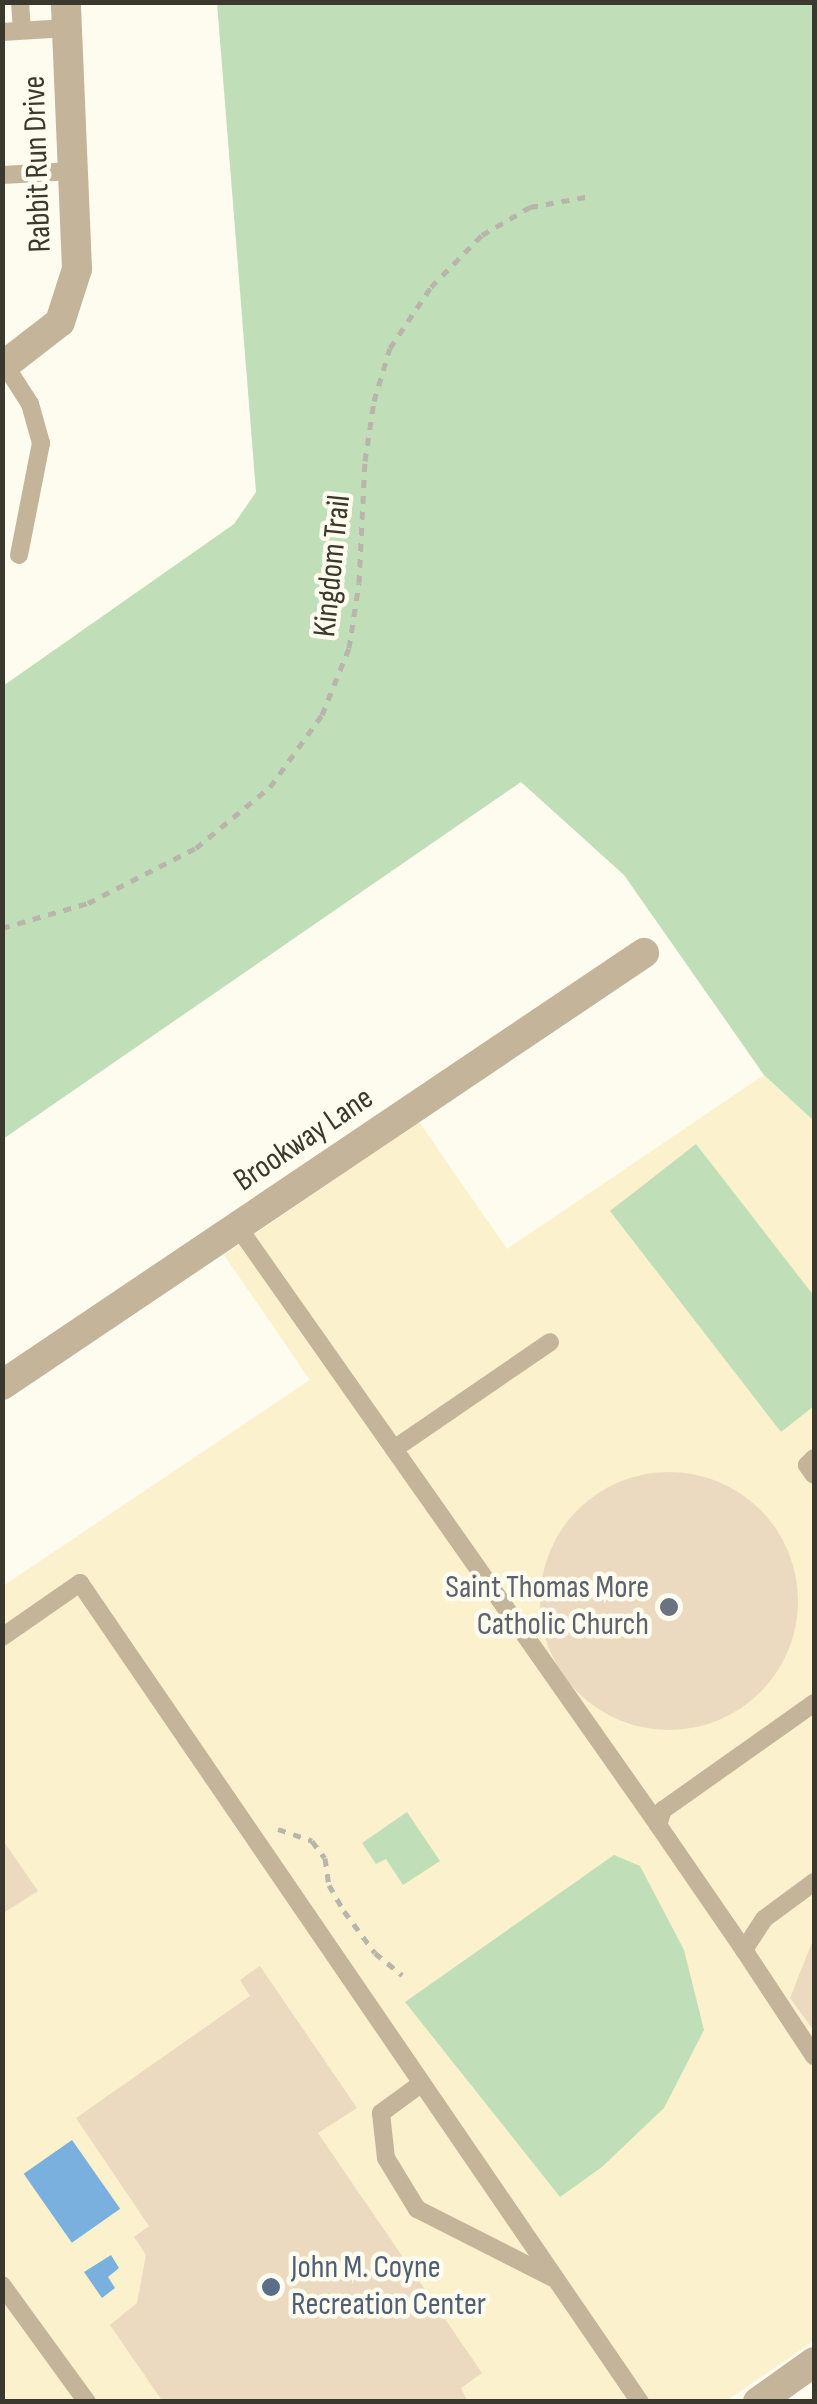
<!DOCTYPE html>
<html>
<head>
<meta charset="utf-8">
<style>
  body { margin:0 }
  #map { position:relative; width:817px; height:2404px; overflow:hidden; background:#fefbef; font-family:"Sofia Sans Condensed",sans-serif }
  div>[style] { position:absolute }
  .built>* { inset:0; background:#fbf1cd }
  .green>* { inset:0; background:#c0dfb8 }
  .water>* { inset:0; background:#7ab0de; transform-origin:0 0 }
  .building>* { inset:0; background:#ebdac0 }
  .round { border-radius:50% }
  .path>* { height:5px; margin-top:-2.5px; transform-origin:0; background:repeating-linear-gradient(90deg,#b8b5aa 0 8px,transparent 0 16px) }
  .lane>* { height:18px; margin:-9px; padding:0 9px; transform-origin:9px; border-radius:9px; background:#c3b49a }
  .street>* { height:30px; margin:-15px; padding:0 15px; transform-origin:15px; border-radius:15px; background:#c3b49a }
  .dots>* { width:28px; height:28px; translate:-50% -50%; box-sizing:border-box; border:5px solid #fefbef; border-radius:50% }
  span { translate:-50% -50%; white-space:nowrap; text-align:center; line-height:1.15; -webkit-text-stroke:9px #fefbef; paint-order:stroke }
  .street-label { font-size:32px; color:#3b382d }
  .worship-label { font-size:32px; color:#5b616d }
  .right { translate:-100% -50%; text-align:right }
  .service-label { font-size:32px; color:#4e5e75 }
  .left { translate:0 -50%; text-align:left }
  .frame { position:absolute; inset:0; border:5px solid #3b382d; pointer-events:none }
</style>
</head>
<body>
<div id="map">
  <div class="built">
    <i style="clip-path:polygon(764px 1075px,814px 1121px,814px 2341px,726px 2401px,3px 2402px,3px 1586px,310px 1380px,224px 1255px,419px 1122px,507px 1249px)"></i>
  </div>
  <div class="green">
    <i style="clip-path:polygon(217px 3px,814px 3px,814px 1121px,764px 1075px,624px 875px,521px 782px,3px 1139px,3px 686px,234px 524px,256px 492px)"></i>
    <i style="clip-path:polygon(696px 1144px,814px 1296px,814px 1406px,781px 1432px,610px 1211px)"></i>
    <i style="clip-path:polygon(407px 1812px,440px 1861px,403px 1885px,386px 1859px,376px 1864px,362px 1843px)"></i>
    <i style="clip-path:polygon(614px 1855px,640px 1866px,684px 1950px,704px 2030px,664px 2108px,602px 2167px,560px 2197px,405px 2002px)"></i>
  </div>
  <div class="water">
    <i style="left:72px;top:2140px;width:84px;height:59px;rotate:55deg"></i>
    <i style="clip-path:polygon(111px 2255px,119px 2268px,108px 2277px,115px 2288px,102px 2298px,84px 2272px)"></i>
  </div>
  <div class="building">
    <i class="round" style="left:540px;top:1472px;width:258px;height:258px"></i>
    <i style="clip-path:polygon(2px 1839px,38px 1891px,2px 1914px)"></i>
    <i style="clip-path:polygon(813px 1940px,814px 1940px,814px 2031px,790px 1998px)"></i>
    <i style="clip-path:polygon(260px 1966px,357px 2108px,318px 2133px,482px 2373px,461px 2388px,468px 2402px,163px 2402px,110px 2325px,137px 2303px,146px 2255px,134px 2237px,149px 2226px,76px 2118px,250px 1996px,240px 1980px)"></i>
  </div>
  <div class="path">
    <i style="left:2px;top:928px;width:90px;rotate:-16.2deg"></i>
    <i style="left:88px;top:903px;width:121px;rotate:-27deg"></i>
    <i style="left:196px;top:848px;width:96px;rotate:-39.5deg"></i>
    <i style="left:270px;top:787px;width:89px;rotate:-54.2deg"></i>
    <i style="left:322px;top:715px;width:72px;rotate:-68.1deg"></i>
    <i style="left:349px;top:648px;width:66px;rotate:-81.3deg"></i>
    <i style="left:359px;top:583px;width:122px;rotate:-87.2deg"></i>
    <i style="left:365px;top:461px;width:61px;rotate:-81.5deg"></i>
    <i style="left:374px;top:401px;width:55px;rotate:-73.2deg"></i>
    <i style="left:390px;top:348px;width:73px;rotate:-56.1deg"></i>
    <i style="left:431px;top:287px;width:73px;rotate:-45.6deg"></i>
    <i style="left:482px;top:235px;width:56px;rotate:-30.3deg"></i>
    <i style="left:530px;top:207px;width:62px;rotate:-10.2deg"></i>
    <i style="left:278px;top:1829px;width:36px;rotate:19deg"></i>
    <i style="left:312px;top:1841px;width:21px;rotate:53deg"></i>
    <i style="left:325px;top:1858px;width:27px;rotate:82deg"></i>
    <i style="left:329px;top:1885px;width:30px;rotate:60deg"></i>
    <i style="left:344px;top:1911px;width:52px;rotate:53.6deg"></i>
    <i style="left:375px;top:1953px;width:35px;rotate:39deg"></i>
  </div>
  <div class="lane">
    <i style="left:20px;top:2px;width:28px;rotate:86deg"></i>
    <i style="left:2px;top:32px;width:65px;rotate:-3.5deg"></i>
    <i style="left:2px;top:175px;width:71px;rotate:-3.2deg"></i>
    <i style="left:5px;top:365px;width:46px;rotate:57.3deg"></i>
    <i style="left:30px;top:404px;width:41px;rotate:74.2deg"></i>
    <i style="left:41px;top:443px;width:114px;rotate:101.1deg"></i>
    <i style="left:238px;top:1227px;width:271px;rotate:54.9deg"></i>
    <i style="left:394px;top:1449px;width:189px;rotate:-34.4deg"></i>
    <i style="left:394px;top:1449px;width:459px;rotate:54.9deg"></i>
    <i style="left:814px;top:1458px;width:10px;rotate:135deg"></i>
    <i style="left:807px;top:1465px;width:12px;rotate:55deg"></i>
    <i style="left:2px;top:1637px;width:95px;rotate:-34.7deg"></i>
    <i style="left:80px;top:1583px;width:992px;rotate:55.64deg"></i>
    <i style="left:814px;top:1882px;width:62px;rotate:143.5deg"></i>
    <i style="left:764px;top:1919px;width:37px;rotate:123deg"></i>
    <i style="left:744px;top:1950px;width:127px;rotate:56.6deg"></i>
    <i style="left:744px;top:1950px;width:152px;rotate:-124.5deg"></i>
    <i style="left:658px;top:1825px;width:16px;rotate:-72deg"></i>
    <i style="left:663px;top:1810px;width:185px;rotate:-35.3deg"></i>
    <i style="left:422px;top:2083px;width:51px;rotate:143.8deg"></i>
    <i style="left:381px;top:2113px;width:45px;rotate:83.7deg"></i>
    <i style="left:386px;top:2158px;width:60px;rotate:58.7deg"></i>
    <i style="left:417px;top:2209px;width:153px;rotate:26.9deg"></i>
    <i style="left:2px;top:2285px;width:145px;rotate:54deg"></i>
  </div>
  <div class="street">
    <i style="left:2px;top:367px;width:73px;rotate:-37.8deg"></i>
    <i style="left:60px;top:322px;width:56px;rotate:-72.2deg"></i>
    <i style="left:77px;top:269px;width:267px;rotate:-92.4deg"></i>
    <i style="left:2px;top:1385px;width:774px;rotate:-33.94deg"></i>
    <i style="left:758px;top:2402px;width:69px;rotate:-35.5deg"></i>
  </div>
  <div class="dots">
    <i style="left:669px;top:1607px;background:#6b7280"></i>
    <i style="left:271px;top:2287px;background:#5c6f8a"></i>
  </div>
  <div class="street-label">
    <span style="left:38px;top:164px;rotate:-92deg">Rabbit Run Drive</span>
    <span style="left:333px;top:566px;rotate:-84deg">Kingdom Trail</span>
    <span style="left:304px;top:1140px;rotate:-34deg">Brookway Lane</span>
  </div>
  <div class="worship-label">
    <span class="right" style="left:649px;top:1607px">Saint Thomas More<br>Catholic Church</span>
  </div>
  <div class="service-label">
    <span class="left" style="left:291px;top:2287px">John M. Coyne<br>Recreation Center</span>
  </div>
  <div class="frame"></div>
</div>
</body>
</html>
